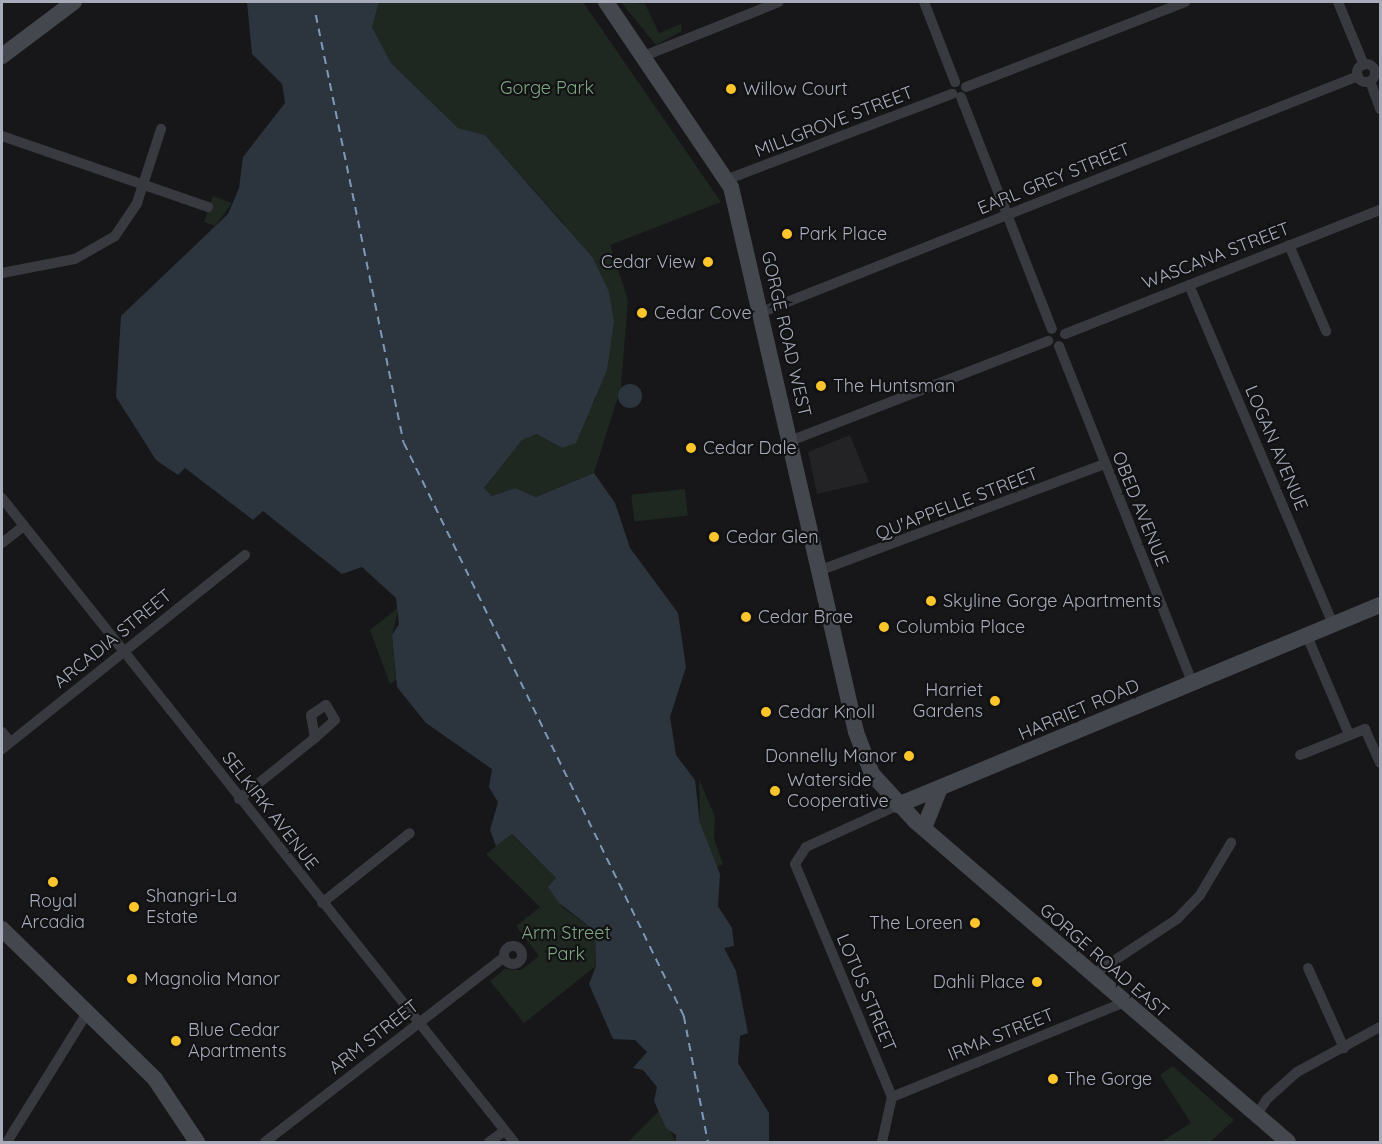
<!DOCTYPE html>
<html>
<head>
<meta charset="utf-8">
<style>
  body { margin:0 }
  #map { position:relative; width:1382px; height:1144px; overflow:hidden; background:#171719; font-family:Quicksand,sans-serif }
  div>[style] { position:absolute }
  .built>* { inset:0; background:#232326 }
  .green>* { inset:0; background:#1e2720; transform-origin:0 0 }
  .water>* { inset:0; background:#2c353e }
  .round { border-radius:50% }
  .ferry>* { height:1.5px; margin-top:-0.75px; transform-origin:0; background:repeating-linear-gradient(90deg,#7d98b6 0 8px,transparent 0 14px) }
  .minor>* { height:10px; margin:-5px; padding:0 5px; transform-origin:5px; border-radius:5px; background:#393a40 }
  .minor>.ring { margin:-5px; padding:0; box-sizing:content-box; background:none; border:10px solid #393a40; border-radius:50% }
  .secondary>* { height:16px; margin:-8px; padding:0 8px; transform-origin:8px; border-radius:8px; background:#45474e }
  .dots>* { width:16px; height:16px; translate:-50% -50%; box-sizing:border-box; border:3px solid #121214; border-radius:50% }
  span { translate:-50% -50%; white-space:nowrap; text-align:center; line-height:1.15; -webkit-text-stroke:4.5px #121214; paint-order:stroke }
  .park-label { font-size:18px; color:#7ea683 }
  .poi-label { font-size:18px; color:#a8acba }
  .left { translate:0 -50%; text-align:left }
  .right { translate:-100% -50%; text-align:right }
  .street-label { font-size:18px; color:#a8acba }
  .frame { position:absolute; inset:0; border:3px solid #a8acba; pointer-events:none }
</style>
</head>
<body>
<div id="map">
  <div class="built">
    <i style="clip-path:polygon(850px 435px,869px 482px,817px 494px,808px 452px)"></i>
  </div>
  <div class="green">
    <i style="clip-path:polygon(379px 2px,583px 2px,721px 202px,610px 245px,628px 300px,621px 387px,594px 473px,536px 497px,515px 488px,492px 496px,484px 488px,522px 440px,537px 434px,562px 448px,596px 399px,564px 224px,485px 135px,458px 128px,391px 63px,372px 27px)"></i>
    <i style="clip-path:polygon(621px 2px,645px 4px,659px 33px,681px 24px,682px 31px,656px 45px)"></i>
    <i style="clip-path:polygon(213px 196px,232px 203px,215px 226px,204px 222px)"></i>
    <i style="left:685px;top:489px;width:27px;height:54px;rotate:84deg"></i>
    <i style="clip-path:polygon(399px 607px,392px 635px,396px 680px,390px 684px,370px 630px)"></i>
    <i style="clip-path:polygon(699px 779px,715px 817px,714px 839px,723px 864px,716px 867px,700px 823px)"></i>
    <i style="clip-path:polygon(511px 834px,556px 878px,562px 907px,595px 931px,596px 966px,524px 1023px,490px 981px,505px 969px,521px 970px,539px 956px,516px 926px,540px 907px,486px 854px)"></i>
    <i style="clip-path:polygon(1173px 1066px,1234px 1120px,1210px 1142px,1161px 1142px,1191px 1123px,1160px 1075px)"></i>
    <i style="clip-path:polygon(659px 1111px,676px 1142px,628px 1142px)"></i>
  </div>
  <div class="water">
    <i style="clip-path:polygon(247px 2px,379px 2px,372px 27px,391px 63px,458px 128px,485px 135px,593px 258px,609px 292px,614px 322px,607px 370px,576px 443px,562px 448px,537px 434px,522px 440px,484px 488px,492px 496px,515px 488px,536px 497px,594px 473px,615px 503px,630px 548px,678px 613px,686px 667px,670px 717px,676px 755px,695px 780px,700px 823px,720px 874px,718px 906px,732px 928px,734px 946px,724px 948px,736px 971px,748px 1033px,740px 1036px,738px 1063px,769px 1113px,769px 1142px,676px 1142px,676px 1135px,666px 1128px,654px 1101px,657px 1087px,643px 1070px,633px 1068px,647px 1052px,635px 1040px,613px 1039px,589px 984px,596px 966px,595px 931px,559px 903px,548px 887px,556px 878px,512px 834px,496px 846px,490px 830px,498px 802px,489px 787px,492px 769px,426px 723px,397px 687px,392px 635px,399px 624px,396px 598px,362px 567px,342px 574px,263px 511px,253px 520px,185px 468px,178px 475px,156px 460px,116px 397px,121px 316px,228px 214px,239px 188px,243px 157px,285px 103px,282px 84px,252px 54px)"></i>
    <i class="round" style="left:618px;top:384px;width:24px;height:24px"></i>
  </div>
  <div class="ferry">
    <i style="left:316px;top:15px;width:437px;rotate:78.4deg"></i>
    <i style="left:404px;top:443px;width:638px;rotate:63.96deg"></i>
    <i style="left:684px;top:1016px;width:128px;rotate:79.2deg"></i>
  </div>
  <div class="minor">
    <i style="left:924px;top:2px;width:86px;rotate:68.8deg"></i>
    <i style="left:1338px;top:2px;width:68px;rotate:67.6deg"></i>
    <i style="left:644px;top:56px;width:145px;rotate:-21.8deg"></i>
    <i class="ring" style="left:1357px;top:64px;width:8px;height:8px"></i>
    <i style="left:1370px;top:81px;width:30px;rotate:70deg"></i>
    <i style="left:966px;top:87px;width:235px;rotate:-21.2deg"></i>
    <i style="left:961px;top:97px;width:249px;rotate:68.6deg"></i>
    <i style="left:2px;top:136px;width:218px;rotate:19deg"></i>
    <i style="left:728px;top:179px;width:240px;rotate:-20.8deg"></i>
    <i style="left:1289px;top:245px;width:94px;rotate:66.7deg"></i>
    <i style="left:2px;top:273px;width:74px;rotate:-10.9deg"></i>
    <i style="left:75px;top:259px;width:46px;rotate:-29.9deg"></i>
    <i style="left:115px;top:236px;width:40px;rotate:-56deg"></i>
    <i style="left:137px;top:203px;width:78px;rotate:-72deg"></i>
    <i style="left:1189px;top:285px;width:369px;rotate:67deg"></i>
    <i style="left:762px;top:312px;width:641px;rotate:-21.6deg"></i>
    <i style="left:1065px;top:334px;width:339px;rotate:-21.5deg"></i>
    <i style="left:1059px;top:346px;width:364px;rotate:68.4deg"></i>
    <i style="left:790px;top:441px;width:277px;rotate:-21.2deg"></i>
    <i style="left:2px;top:498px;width:823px;rotate:51.51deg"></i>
    <i style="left:2px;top:543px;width:28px;rotate:-38deg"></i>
    <i style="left:821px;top:570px;width:302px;rotate:-20.5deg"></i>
    <i style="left:1307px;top:636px;width:104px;rotate:66.9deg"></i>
    <i style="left:326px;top:705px;width:17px;rotate:59deg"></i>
    <i style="left:335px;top:720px;width:27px;rotate:138deg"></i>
    <i style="left:315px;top:738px;width:23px;rotate:-100deg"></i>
    <i style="left:311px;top:715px;width:18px;rotate:-34deg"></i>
    <i style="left:2px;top:732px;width:13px;rotate:51deg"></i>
    <i style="left:2px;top:749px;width:311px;rotate:-38.6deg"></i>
    <i style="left:1300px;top:755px;width:70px;rotate:-21.8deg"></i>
    <i style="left:1365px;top:729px;width:37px;rotate:66deg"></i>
    <i style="left:239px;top:799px;width:97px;rotate:-38.8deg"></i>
    <i style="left:322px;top:903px;width:112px;rotate:-38.5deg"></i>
    <i class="ring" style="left:504px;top:946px;width:8px;height:8px"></i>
    <i style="left:1308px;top:968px;width:88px;rotate:65.8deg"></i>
    <i style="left:1091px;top:976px;width:103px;rotate:-33.5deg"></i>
    <i style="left:1177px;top:919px;width:33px;rotate:-46deg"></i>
    <i style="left:1200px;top:895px;width:61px;rotate:-59.2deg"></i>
    <i style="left:892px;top:1097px;width:248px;rotate:-22.2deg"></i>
    <i style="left:1256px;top:1116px;width:20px;rotate:-57deg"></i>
    <i style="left:1267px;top:1099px;width:40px;rotate:-42deg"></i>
    <i style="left:1297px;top:1072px;width:94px;rotate:-28.5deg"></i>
    <i style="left:7px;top:1142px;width:155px;rotate:-58.2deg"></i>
    <i style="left:265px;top:1142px;width:302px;rotate:-37.7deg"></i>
    <i style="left:489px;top:1142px;width:19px;rotate:-36deg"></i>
    <i style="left:882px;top:1142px;width:46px;rotate:-77.5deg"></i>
    <i style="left:892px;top:1097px;width:252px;rotate:-112.6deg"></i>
    <i style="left:795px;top:864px;width:20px;rotate:-57deg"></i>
    <i style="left:806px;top:847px;width:101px;rotate:-24.5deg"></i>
  </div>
  <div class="secondary">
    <i style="left:606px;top:2px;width:223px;rotate:56deg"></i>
    <i style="left:731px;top:187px;width:559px;rotate:77.08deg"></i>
    <i style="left:856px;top:732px;width:45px;rotate:69.1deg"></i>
    <i style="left:872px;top:774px;width:64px;rotate:47.5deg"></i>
    <i style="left:915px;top:821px;width:492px;rotate:40.7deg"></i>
    <i style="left:2px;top:56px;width:90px;rotate:-36.9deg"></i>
    <i style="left:898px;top:805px;width:522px;rotate:-22.54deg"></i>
    <i style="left:924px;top:828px;width:43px;rotate:-68.2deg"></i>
    <i style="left:2px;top:929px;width:214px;rotate:44.4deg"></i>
    <i style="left:155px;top:1079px;width:76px;rotate:56.3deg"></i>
  </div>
  <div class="dots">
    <i style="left:731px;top:89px;background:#fcc52b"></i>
    <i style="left:787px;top:234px;background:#fcc52b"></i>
    <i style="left:708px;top:262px;background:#fcc52b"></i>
    <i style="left:642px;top:313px;background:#fcc52b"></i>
    <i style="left:821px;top:386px;background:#fcc52b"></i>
    <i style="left:691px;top:448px;background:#fcc52b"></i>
    <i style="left:714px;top:537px;background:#fcc52b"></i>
    <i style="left:931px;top:601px;background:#fcc52b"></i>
    <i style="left:746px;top:617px;background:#fcc52b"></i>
    <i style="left:884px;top:627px;background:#fcc52b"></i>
    <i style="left:995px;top:701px;background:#fcc52b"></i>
    <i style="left:766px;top:712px;background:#fcc52b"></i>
    <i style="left:909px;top:756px;background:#fcc52b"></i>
    <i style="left:775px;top:791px;background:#fcc52b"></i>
    <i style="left:53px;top:882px;background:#fcc52b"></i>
    <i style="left:134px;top:907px;background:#fcc52b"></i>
    <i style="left:975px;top:923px;background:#fcc52b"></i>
    <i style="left:132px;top:979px;background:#fcc52b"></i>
    <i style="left:1037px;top:982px;background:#fcc52b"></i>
    <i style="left:176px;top:1041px;background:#fcc52b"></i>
    <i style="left:1053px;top:1079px;background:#fcc52b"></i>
  </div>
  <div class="park-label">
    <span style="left:547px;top:88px">Gorge Park</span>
    <span style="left:566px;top:944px">Arm Street<br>Park</span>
  </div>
  <div class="poi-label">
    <span class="left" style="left:743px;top:89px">Willow Court</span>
    <span class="left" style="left:799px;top:234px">Park Place</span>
    <span class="right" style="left:696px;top:262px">Cedar View</span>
    <span class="left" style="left:654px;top:313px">Cedar Cove</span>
    <span class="left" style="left:833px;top:386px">The Huntsman</span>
    <span class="left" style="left:703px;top:448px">Cedar Dale</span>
    <span class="left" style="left:726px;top:537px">Cedar Glen</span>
    <span class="left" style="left:943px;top:601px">Skyline Gorge Apartments</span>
    <span class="left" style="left:758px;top:617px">Cedar Brae</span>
    <span class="left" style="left:896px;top:627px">Columbia Place</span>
    <span class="right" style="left:983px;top:701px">Harriet<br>Gardens</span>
    <span class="left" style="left:778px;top:712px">Cedar Knoll</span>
    <span class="right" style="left:897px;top:756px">Donnelly Manor</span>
    <span class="left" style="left:787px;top:791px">Waterside<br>Cooperative</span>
    <span class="left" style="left:146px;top:907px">Shangri-La<br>Estate</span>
    <span style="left:53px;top:912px">Royal<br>Arcadia</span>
    <span class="right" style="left:963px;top:923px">The Loreen</span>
    <span class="left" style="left:144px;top:979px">Magnolia Manor</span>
    <span class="right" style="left:1025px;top:982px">Dahli Place</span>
    <span class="left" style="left:188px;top:1041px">Blue Cedar<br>Apartments</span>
    <span class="left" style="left:1065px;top:1079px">The Gorge</span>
  </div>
  <div class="street-label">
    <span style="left:834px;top:122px;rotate:-21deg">MILLGROVE STREET</span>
    <span style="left:1054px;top:179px;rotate:-22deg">EARL GREY STREET</span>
    <span style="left:1216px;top:256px;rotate:-21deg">WASCANA STREET</span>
    <span style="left:786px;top:334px;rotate:77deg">GORGE ROAD WEST</span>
    <span style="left:1276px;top:448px;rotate:67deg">LOGAN AVENUE</span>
    <span style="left:957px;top:504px;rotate:-21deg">QU'APPELLE STREET</span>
    <span style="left:1140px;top:509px;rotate:68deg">OBED AVENUE</span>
    <span style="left:113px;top:639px;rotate:-39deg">ARCADIA STREET</span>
    <span style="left:1079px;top:710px;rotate:-23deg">HARRIET ROAD</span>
    <span style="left:270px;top:811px;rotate:52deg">SELKIRK AVENUE</span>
    <span style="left:1104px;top:961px;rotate:41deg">GORGE ROAD EAST</span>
    <span style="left:866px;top:993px;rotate:67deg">LOTUS STREET</span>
    <span style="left:1001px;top:1035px;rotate:-22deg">IRMA STREET</span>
    <span style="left:374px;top:1037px;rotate:-38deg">ARM STREET</span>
  </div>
  <div class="frame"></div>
</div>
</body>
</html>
